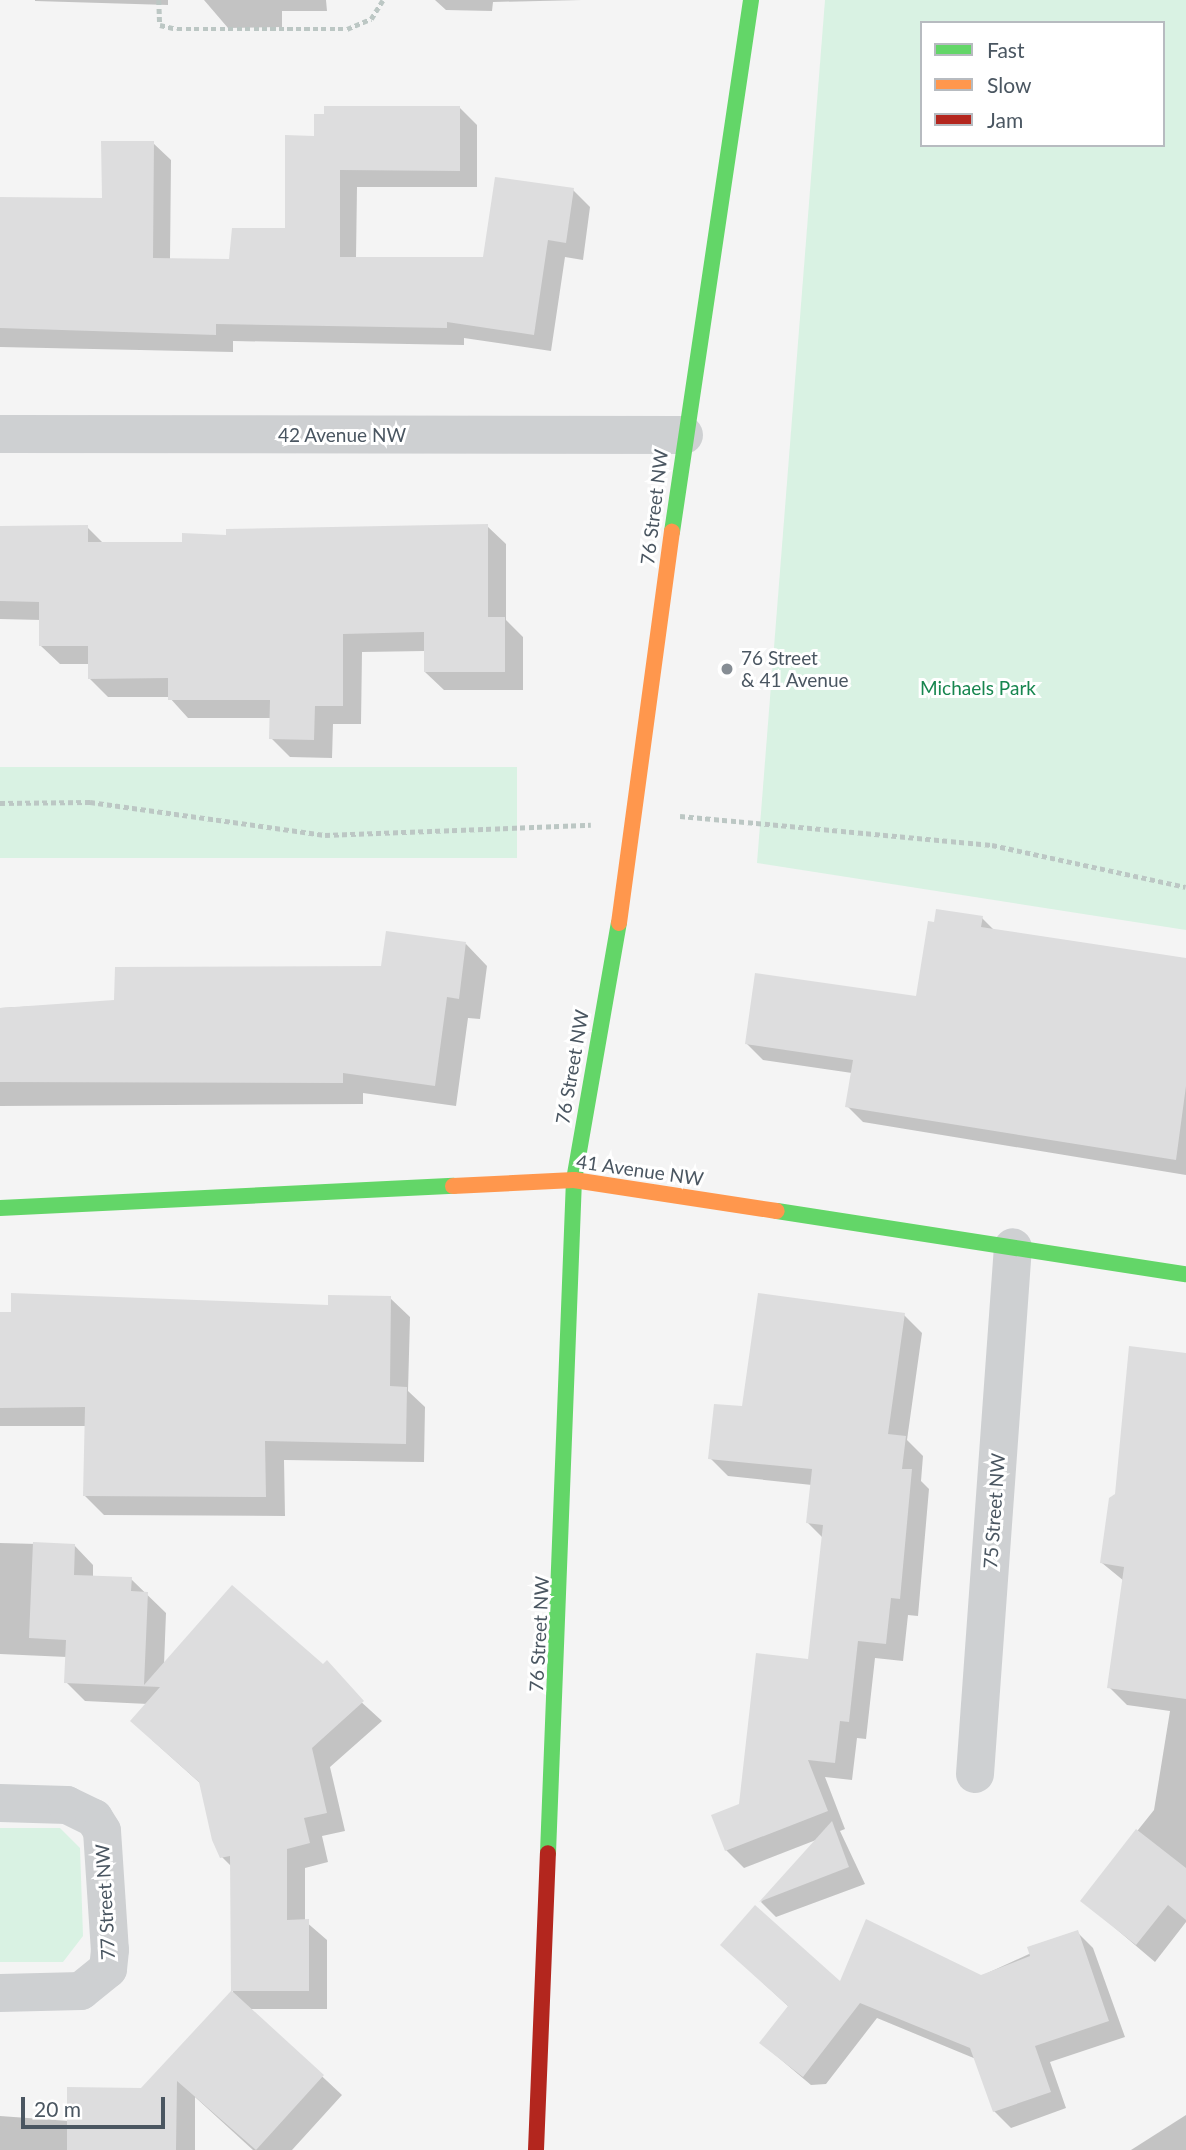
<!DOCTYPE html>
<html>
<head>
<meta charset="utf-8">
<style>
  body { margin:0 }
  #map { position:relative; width:1186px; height:2150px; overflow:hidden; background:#f4f4f4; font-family:Lato,sans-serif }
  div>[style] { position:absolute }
  .green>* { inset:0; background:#d9f2e3; transform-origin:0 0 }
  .shadow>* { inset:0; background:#0003 }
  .building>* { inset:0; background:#ddddde }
  .path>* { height:4.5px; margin-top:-2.25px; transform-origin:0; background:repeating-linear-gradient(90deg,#bcc7c4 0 5px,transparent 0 8.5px) }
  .street>* { height:38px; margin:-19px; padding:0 19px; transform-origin:19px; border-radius:19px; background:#ced0d2 }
  .fast>* { height:16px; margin:-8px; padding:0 8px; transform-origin:8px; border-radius:8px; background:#63d668 }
  .slow>* { height:16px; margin:-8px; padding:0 8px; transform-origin:8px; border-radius:8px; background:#ff974d }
  .jam>* { height:16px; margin:-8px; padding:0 8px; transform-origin:8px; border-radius:8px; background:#b3261e }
  .dots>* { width:19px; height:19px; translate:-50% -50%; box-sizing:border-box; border:4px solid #fff; border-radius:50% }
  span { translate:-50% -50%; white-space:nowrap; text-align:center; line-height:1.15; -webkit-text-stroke:6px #fff; paint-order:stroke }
  .street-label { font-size:19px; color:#4a5661 }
  .poi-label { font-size:19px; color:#4a5661 }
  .left { translate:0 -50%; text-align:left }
  .park-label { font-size:19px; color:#17864f }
  .legend { position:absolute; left:920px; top:21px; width:245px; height:126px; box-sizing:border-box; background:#fff; border:2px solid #b7bbc0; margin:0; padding:9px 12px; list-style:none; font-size:21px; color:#4a5661 }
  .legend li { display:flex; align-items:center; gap:14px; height:35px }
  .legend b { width:35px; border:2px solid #b7bbc0 }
  .scale { position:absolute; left:21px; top:2097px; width:144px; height:32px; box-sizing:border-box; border:4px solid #4a5661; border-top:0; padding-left:9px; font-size:21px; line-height:24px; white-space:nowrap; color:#4a5661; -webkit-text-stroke:5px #fff; paint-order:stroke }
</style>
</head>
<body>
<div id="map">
  <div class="green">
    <i style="clip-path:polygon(evenodd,825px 0,1186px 0,1186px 930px,757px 863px,825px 0,922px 23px,1163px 23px,1163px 145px,922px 145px,922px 23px)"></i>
    <i style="left:0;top:767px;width:517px;height:91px"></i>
    <i style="clip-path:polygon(0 1828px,60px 1828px,80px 1848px,83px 1936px,63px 1962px,0 1962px)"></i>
  </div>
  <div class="shadow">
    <i style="clip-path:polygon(35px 0,168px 0,168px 5px,35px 1px)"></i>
    <i style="clip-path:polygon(204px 0,326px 0,327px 11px,282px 11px,282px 27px,228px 28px)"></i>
    <i style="clip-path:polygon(435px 0,582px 0,493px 2px,492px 11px,446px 10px)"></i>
    <i style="clip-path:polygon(460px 108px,477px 125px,477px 187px,357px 187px,356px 259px,484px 259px,573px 190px,590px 207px,583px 260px,565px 257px,551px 351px,464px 338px,464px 345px,233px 341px,233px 352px,0 347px,0 199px,103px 200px,153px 143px,171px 160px,170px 260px,230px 261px,286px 230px,316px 137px)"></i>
    <i style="clip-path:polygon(487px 526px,506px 544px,506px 620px,523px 637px,523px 690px,444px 690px,425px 672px,425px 651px,362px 652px,361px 724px,333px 724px,332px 758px,290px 757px,271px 738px,272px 718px,188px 718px,169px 697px,108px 697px,89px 678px,90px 664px,60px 664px,41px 646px,41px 620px,0 619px,0 527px,87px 527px,103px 543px,183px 543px)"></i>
    <i style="clip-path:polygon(982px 918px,995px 931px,1186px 960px,1186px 1175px,863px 1122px,847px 1106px,852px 1073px,763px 1060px,747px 1044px,918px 998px)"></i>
    <i style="clip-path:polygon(466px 944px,487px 966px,480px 1019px,468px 1018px,456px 1106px,363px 1093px,363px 1104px,0 1106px,0 1008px,116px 1002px,382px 968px)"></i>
    <i style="clip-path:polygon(390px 1298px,410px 1317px,408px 1391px,425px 1407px,424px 1462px,284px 1460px,285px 1516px,104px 1515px,85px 1496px,87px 1426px,0 1426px,0 1314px,330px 1307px)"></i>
    <i style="clip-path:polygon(904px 1315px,922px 1333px,907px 1440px,923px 1456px,921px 1481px,929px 1489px,918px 1616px,908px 1615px,903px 1661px,875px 1658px,866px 1739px,857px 1738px,852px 1780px,825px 1777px,845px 1829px,840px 1831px,865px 1884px,776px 1917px,761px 1902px,816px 1840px,744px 1868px,726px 1850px,740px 1806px,810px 1661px,823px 1538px,808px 1523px,812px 1485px,728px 1476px,710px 1458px,743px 1408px)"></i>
    <i style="clip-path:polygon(1186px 1355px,1186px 1922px,1155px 1962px,1082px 1900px,1154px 1810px,1170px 1711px,1127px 1705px,1109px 1687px,1124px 1581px,1102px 1563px,1116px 1495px)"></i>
    <i style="clip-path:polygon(0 1543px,74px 1545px,93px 1565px,93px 1578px,131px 1579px,166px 1613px,164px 1665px,323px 1667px,382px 1721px,330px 1767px,345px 1831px,322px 1836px,328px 1862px,305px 1868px,305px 1921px,327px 1940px,327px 2009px,250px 2009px,342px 2095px,292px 2150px,253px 2150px,195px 2097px,195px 2150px,0 2150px,0 2116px,69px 2121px,142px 2090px,233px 1992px,232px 1867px,222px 1857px,201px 1784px,152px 1740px,148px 1704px,85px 1701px,66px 1682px,67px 1657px,0 1654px)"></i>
    <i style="clip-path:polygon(1077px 1932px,1093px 1948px,1125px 2037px,1050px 2062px,1066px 2108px,1011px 2128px,994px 2111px,976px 2059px,877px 2018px,826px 2084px,811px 2085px,761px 2043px,789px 2007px,722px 1945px,841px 1984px,981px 1976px)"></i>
    <i style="clip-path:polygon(1186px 2115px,1186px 2150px,1131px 2150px)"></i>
  </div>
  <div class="building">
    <i style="clip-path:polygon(324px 106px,460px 106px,460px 171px,340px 170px,340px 257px,483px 257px,495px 177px,574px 188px,566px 243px,548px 240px,534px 335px,447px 322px,447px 328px,216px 324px,216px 335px,0 328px,0 197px,102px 198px,101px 141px,154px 141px,153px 258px,229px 259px,232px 228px,285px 228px,285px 135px,314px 136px,314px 114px,324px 114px)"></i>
    <i style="clip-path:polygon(488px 524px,488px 617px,505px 617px,505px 672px,424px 672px,424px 632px,343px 634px,343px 706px,315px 706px,314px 740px,269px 739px,270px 700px,168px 700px,168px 678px,88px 679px,88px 646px,39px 646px,39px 602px,0 601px,0 526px,88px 525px,88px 542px,182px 542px,182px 533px,226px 535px,226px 529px)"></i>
    <i style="clip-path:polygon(936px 909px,983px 916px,981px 927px,1186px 958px,1186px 1086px,1176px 1160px,845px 1107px,853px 1060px,745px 1044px,755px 973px,916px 996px,928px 921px,934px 922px)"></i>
    <i style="clip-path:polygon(386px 931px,466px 942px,459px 999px,447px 997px,435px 1086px,343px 1073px,343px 1083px,0 1082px,0 1008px,114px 1000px,115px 967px,381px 966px)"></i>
    <i style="clip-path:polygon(11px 1293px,328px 1305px,328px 1295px,391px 1296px,390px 1386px,407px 1387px,406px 1444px,265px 1441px,266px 1497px,83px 1496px,85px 1407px,0 1408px,0 1312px,11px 1312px)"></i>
    <i style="clip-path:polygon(758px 1293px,905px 1313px,888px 1434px,906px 1436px,902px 1469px,912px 1469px,900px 1599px,891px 1598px,886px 1644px,858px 1641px,849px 1722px,840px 1721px,835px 1763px,808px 1760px,828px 1811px,725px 1851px,711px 1815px,739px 1804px,756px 1653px,808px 1659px,823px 1525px,806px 1523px,812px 1469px,708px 1459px,714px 1404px,742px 1406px)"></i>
    <i style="clip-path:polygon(1129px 1346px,1186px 1353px,1186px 1699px,1107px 1688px,1124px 1567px,1100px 1563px,1109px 1498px,1115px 1494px)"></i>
    <i style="clip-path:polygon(33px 1542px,75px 1544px,74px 1575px,132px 1577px,131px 1591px,148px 1592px,144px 1685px,232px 1585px,323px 1664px,327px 1660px,364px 1701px,312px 1748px,327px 1813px,304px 1818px,310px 1843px,287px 1849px,287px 1920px,309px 1919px,309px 1991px,232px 1991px,324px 2075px,256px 2150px,177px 2081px,176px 2150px,67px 2150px,67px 2087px,141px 2088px,231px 1991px,230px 1856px,220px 1858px,212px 1840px,199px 1782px,130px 1721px,160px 1687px,64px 1683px,66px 1640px,29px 1638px)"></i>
    <i style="clip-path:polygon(832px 1821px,849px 1867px,759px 1902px)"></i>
    <i style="clip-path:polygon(1136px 1829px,1186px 1868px,1186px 1920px,1168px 1905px,1136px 1945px,1080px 1901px)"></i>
    <i style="clip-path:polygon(755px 1905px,840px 1981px,866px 1919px,981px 1975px,1030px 1956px,1027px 1947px,1078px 1930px,1109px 2021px,1035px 2046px,1051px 2092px,993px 2112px,970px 2048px,860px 2003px,803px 2077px,759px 2043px,788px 2006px,720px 1945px)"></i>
  </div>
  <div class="path">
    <i style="left:159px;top:0;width:25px;rotate:88deg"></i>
    <i style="left:160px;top:25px;width:17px;rotate:13deg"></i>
    <i style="left:177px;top:29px;width:170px"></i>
    <i style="left:347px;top:29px;width:26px;rotate:-23deg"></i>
    <i style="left:371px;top:19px;width:22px;rotate:-58deg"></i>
    <i style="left:0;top:803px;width:90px;rotate:-0.6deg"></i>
    <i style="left:90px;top:802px;width:237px;rotate:8deg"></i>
    <i style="left:325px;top:835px;width:266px;rotate:-2.2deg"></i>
    <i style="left:680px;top:816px;width:313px;rotate:5.3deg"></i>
    <i style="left:992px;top:845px;width:198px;rotate:12.2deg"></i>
  </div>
  <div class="street">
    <i style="left:0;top:434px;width:684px;rotate:0.08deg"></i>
    <i style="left:975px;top:1774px;width:528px;rotate:-85.88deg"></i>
    <i style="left:0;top:1803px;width:67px;rotate:1.7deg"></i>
    <i style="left:67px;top:1805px;width:30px;rotate:26deg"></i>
    <i style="left:94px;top:1818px;width:15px;rotate:58deg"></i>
    <i style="left:102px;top:1831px;width:119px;rotate:86.2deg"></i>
    <i style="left:110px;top:1950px;width:19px;rotate:96deg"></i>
    <i style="left:108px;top:1969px;width:35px;rotate:141deg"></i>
    <i style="left:81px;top:1991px;width:81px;rotate:178.6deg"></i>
  </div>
  <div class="fast">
    <i style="left:672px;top:532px;width:538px;rotate:-81.55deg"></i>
    <i style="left:0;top:1208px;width:454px;rotate:-2.8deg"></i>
    <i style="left:777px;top:1211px;width:414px;rotate:8.8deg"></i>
    <i style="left:548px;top:1853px;width:674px;rotate:-87.79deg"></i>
    <i style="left:574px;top:1180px;width:261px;rotate:-80.1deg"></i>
  </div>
  <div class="slow">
    <i style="left:619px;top:923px;width:395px;rotate:-82.3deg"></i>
    <i style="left:453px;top:1186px;width:121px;rotate:-2.8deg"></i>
    <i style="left:574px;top:1180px;width:205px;rotate:8.7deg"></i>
  </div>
  <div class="jam">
    <i style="left:536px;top:2150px;width:297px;rotate:-87.7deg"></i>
  </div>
  <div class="dots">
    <i style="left:727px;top:669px;background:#868d94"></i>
  </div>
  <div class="street-label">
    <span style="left:342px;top:435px">42 Avenue NW</span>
    <span style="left:654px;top:507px;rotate:-83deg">76 Street NW</span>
    <span style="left:572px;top:1067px;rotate:-80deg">76 Street NW</span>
    <span style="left:640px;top:1170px;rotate:8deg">41 Avenue NW</span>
    <span style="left:994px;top:1511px;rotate:-86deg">75 Street NW</span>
    <span style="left:539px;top:1634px;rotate:-87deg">76 Street NW</span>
    <span style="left:105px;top:1902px;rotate:-93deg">77 Street NW</span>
  </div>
  <div class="poi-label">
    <span class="left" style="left:741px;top:669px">76 Street<br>&amp; 41 Avenue</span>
  </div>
  <div class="park-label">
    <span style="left:978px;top:688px">Michaels Park</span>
  </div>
  <ul class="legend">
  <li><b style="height:9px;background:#63d668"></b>Fast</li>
  <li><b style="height:9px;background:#ff974d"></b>Slow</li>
  <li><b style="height:9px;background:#b3261e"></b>Jam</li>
  </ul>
  <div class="scale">20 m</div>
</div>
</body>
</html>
